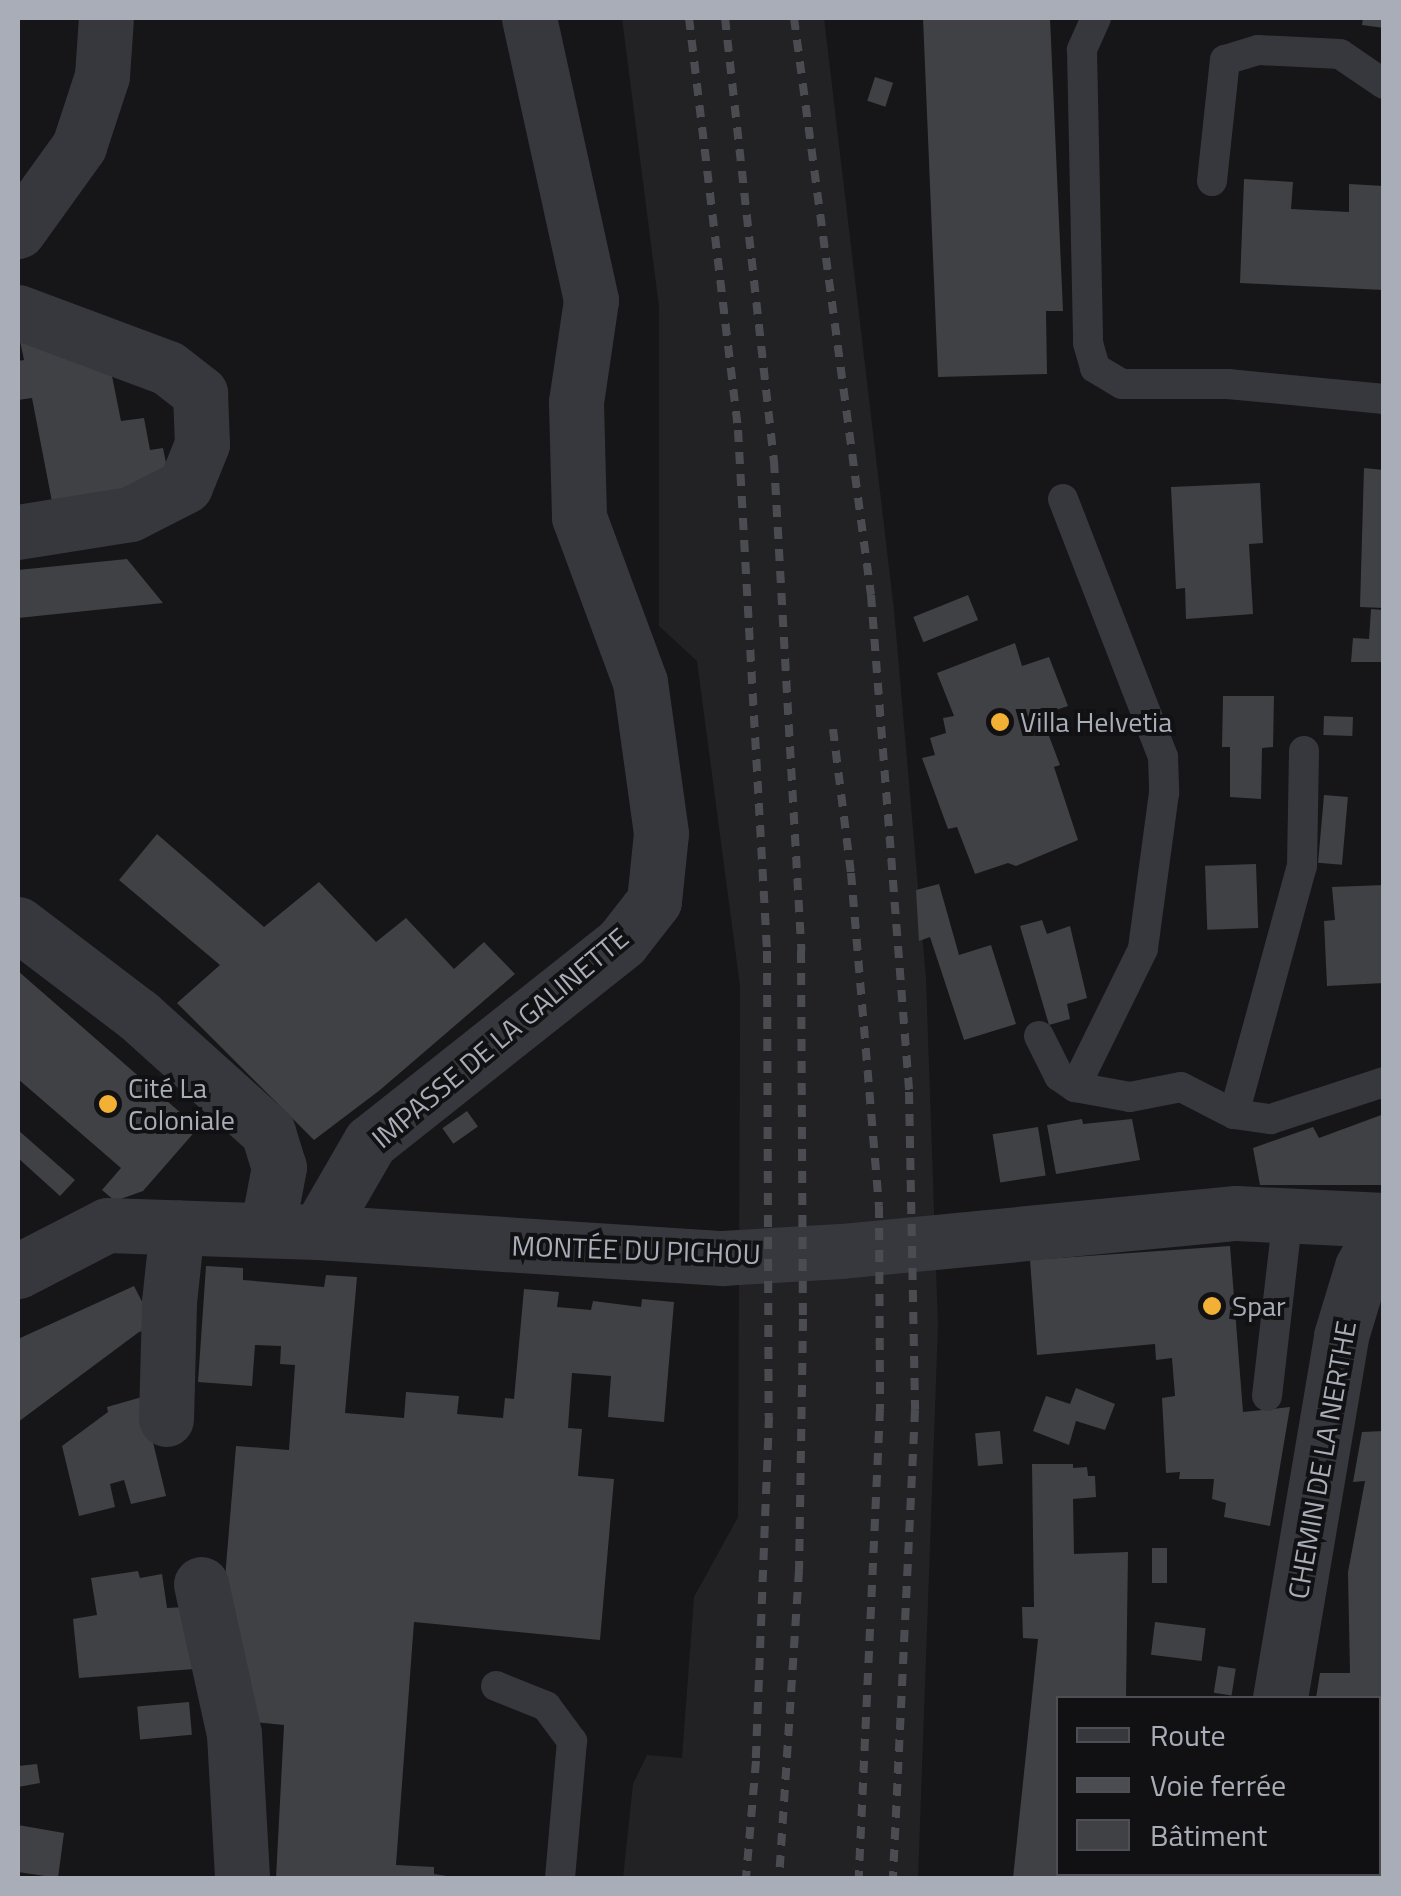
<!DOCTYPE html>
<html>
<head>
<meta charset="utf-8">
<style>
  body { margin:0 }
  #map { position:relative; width:1401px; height:1896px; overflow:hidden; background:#161618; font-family:"Titillium Web",sans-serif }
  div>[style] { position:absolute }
  .built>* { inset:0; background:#222225 }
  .building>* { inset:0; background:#404145; transform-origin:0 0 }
  .service>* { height:30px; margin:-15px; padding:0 15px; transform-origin:15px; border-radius:15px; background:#37383d }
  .minor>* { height:55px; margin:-27.5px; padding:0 27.5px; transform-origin:27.5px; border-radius:27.5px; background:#37383d }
  .rail>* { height:8px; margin-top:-4px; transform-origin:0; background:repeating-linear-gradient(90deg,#4a4c52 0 12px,transparent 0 22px) }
  .dots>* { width:28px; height:28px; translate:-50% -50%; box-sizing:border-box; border:5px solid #111113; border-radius:50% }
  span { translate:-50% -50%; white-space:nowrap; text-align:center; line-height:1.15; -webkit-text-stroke:8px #111113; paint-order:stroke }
  .poi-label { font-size:28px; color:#a8adb8 }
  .left { translate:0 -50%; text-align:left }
  .street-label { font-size:28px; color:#a8adb8 }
  .frame { position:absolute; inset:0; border:20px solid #a8adb8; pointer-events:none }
  .legend { position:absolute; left:1056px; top:1696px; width:325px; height:180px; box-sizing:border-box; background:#111113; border:2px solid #4d4f55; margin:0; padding:12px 18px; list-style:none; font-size:30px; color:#a8adb8 }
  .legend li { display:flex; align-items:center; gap:20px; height:50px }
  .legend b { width:50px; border:2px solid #4d4f55 }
</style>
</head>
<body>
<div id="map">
  <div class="built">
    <i style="clip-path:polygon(622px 18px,824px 18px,894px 610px,926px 979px,938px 1326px,918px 1878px,623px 1878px,633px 1784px,647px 1755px,682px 1758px,694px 1597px,738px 1517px,740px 1022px,740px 986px,697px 661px,659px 626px,659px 307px)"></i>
  </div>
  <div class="building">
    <i style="clip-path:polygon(923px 18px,1050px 18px,1063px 311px,1046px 311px,1047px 374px,938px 377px)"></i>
    <i style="clip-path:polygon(1363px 18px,1384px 18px,1384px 28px,1362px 25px)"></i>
    <i style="left:875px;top:77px;width:19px;height:25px;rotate:18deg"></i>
    <i style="clip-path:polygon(1244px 179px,1293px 182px,1291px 209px,1349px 212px,1349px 184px,1384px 186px,1384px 290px,1240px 283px)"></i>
    <i style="clip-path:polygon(20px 341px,109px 361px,121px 421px,144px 418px,150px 450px,163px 448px,167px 468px,159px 481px,53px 507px,32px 398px,18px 400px,18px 361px,24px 360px)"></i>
    <i style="clip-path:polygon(1364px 468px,1384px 470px,1384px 608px,1360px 607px)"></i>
    <i style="clip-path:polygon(1260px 483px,1263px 543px,1249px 544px,1253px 614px,1186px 619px,1185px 588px,1176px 589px,1171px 487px)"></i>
    <i style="clip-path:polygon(127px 559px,163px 603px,18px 618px,18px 570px)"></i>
    <i style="left:968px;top:595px;width:27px;height:59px;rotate:68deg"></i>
    <i style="clip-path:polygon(1371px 609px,1384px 610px,1384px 662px,1351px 662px,1353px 638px,1369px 639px)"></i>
    <i style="clip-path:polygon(1015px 643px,1022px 666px,1049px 657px,1068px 706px,1041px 715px,1060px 765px,1054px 767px,1078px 840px,1016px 866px,1008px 863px,975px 874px,957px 827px,948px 829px,922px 758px,935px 755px,930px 738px,946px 733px,943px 718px,954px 716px,937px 673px)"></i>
    <i style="clip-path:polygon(1223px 696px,1274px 696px,1273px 747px,1262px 748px,1261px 799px,1230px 797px,1230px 747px,1222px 747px)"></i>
    <i style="left:1324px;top:716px;width:29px;height:19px;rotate:2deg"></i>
    <i style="left:1324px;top:795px;width:24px;height:68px;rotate:5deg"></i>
    <i style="clip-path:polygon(157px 834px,264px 927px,319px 882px,376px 942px,406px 918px,454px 969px,484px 942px,515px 974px,380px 1090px,314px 1140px,177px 1003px,220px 965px,119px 880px)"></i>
    <i style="left:1256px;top:864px;width:64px;height:51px;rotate:88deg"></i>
    <i style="clip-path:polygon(939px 884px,959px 955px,991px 945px,1016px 1024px,964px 1040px,930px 937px,919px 941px,916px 890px)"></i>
    <i style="clip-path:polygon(1384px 885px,1384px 983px,1327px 986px,1324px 921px,1335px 920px,1332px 887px)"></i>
    <i style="clip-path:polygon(1042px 920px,1047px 934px,1070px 926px,1087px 998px,1067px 1004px,1070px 1019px,1049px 1025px,1020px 926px)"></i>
    <i style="clip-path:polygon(18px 971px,198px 1128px,143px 1191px,115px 1201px,102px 1190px,121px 1168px,18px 1079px)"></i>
    <i style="left:467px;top:1111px;width:19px;height:30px;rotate:55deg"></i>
    <i style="clip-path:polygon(1384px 1114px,1384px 1185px,1260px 1185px,1253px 1148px,1313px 1127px,1319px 1138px)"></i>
    <i style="clip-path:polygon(1082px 1119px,1083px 1124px,1132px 1119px,1140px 1160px,1056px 1174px,1047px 1125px)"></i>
    <i style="left:1038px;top:1127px;width:49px;height:46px;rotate:81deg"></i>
    <i style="clip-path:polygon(18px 1130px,75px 1180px,60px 1196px,18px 1158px)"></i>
    <i style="clip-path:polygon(1230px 1246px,1243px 1412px,1290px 1407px,1270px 1526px,1224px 1517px,1226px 1503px,1212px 1499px,1214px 1479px,1179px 1479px,1180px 1472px,1166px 1473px,1162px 1398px,1175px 1396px,1172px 1358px,1156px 1360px,1155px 1344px,1037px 1355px,1030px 1260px)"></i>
    <i style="clip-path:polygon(206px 1266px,243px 1268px,243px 1280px,324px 1287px,326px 1275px,357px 1277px,345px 1413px,404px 1418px,406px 1392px,459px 1396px,457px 1414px,503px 1418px,505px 1398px,514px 1399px,524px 1289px,559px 1292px,557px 1307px,591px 1310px,593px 1301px,641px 1307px,642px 1299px,674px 1302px,664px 1422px,608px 1417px,611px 1376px,572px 1373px,568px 1428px,582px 1429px,578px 1476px,614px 1479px,600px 1640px,414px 1622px,396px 1865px,434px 1867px,434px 1874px,460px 1878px,276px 1878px,284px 1725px,253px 1722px,223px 1602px,236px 1446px,289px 1450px,295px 1365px,280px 1364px,281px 1346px,255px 1345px,252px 1386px,198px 1382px)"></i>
    <i style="clip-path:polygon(134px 1286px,155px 1327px,139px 1332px,18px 1422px,18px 1339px)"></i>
    <i style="clip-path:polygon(1076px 1388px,1115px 1404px,1105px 1430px,1076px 1421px,1069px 1445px,1033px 1431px,1046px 1396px,1070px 1404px)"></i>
    <i style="clip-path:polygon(142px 1397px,166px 1496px,131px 1504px,124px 1480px,110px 1484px,115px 1507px,79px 1516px,62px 1446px,108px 1412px,107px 1407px)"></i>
    <i style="left:1000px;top:1431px;width:33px;height:25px;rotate:85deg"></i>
    <i style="clip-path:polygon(1384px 1431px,1384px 1779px,1378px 1779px,1378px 1698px,1316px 1698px,1320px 1673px,1350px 1673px,1348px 1572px,1365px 1481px,1353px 1482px,1362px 1432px)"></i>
    <i style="clip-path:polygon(1032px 1464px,1073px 1464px,1073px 1468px,1087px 1467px,1088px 1476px,1095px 1476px,1096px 1497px,1073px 1499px,1074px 1554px,1128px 1552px,1126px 1698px,1058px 1698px,1058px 1874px,1107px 1874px,1115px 1878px,1013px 1878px,1038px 1639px,1023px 1638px,1022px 1607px,1034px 1607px)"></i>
    <i style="left:1152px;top:1548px;width:15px;height:35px"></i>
    <i style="clip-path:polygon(138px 1571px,140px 1578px,162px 1574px,167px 1608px,185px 1607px,194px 1669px,79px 1678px,73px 1619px,97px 1615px,91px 1578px)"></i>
    <i style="left:1155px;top:1622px;width:51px;height:33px;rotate:7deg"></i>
    <i style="left:1218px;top:1666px;width:18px;height:27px;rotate:9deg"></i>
    <i style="left:189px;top:1702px;width:33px;height:52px;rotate:85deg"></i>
    <i style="clip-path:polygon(37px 1764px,40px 1783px,18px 1787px,18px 1766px)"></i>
    <i style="clip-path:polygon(18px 1825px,64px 1833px,58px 1878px,18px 1872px)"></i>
    <i style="left:1287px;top:1874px;width:89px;height:4px"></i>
  </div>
  <div class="service">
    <i style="left:1096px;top:18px;width:35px;rotate:114deg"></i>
    <i style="left:1082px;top:50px;width:293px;rotate:88.8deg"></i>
    <i style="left:1088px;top:343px;width:26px;rotate:74deg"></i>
    <i style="left:1095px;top:368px;width:31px;rotate:31deg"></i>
    <i style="left:1122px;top:384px;width:106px"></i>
    <i style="left:1228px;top:384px;width:157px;rotate:5.5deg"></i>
    <i style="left:1212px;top:181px;width:122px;rotate:-83.9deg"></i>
    <i style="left:1225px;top:60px;width:34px;rotate:-17deg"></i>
    <i style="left:1258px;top:50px;width:82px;rotate:2.8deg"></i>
    <i style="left:1340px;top:54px;width:53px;rotate:34.3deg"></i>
    <i style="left:1063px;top:499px;width:277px;rotate:68.8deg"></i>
    <i style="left:1163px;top:757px;width:36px;rotate:88deg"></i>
    <i style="left:1164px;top:793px;width:157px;rotate:97.7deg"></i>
    <i style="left:1143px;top:949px;width:154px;rotate:116.2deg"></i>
    <i style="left:1039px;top:1036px;width:45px;rotate:63.4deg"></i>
    <i style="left:1059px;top:1076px;width:19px;rotate:35deg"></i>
    <i style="left:1075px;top:1087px;width:56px;rotate:10.3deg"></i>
    <i style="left:1130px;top:1097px;width:52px;rotate:-11.1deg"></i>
    <i style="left:1181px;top:1087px;width:59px;rotate:27deg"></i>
    <i style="left:1234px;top:1114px;width:37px;rotate:8deg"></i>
    <i style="left:1271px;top:1119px;width:119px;rotate:-18.1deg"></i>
    <i style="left:1234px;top:1114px;width:257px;rotate:-74.7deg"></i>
    <i style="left:1302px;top:866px;width:115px;rotate:-89deg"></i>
    <i style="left:1267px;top:1396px;width:183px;rotate:-83.4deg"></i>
    <i style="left:496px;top:1686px;width:54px;rotate:21.8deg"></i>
    <i style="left:546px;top:1706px;width:44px;rotate:53.4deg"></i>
    <i style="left:572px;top:1741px;width:138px;rotate:95deg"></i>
  </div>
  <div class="minor">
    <i style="left:18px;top:231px;width:105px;rotate:-54.3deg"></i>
    <i style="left:79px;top:146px;width:74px;rotate:-71.8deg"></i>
    <i style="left:102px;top:76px;width:58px;rotate:-86.1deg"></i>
    <i style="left:18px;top:312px;width:160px;rotate:20.5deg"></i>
    <i style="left:168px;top:368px;width:41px;rotate:38deg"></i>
    <i style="left:200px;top:393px;width:51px;rotate:87.8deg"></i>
    <i style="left:202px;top:444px;width:45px;rotate:112deg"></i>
    <i style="left:185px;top:486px;width:62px;rotate:153deg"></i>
    <i style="left:130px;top:514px;width:113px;rotate:170.9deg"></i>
    <i style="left:18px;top:924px;width:151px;rotate:37.2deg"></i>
    <i style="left:138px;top:1015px;width:175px;rotate:42deg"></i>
    <i style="left:268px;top:1132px;width:37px;rotate:73deg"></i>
    <i style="left:279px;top:1167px;width:64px;rotate:100.8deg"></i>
    <i style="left:318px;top:1232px;width:104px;rotate:-60deg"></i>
    <i style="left:370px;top:1142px;width:322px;rotate:-38.4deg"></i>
    <i style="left:622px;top:942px;width:52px;rotate:-52deg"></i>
    <i style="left:654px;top:901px;width:68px;rotate:-84.1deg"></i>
    <i style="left:661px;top:833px;width:152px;rotate:-97.9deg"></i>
    <i style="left:640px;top:682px;width:176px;rotate:-110.3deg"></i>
    <i style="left:579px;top:517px;width:115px;rotate:-91.5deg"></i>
    <i style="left:576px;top:402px;width:103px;rotate:-81.6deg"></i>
    <i style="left:591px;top:300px;width:289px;rotate:-102.4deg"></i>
    <i style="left:18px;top:1271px;width:100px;rotate:-27.3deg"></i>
    <i style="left:107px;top:1225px;width:211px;rotate:1.9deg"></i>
    <i style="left:318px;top:1232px;width:405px;rotate:3.7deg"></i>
    <i style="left:722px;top:1258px;width:119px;rotate:-3.4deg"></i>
    <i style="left:841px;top:1251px;width:397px;rotate:-5.5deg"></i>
    <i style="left:1236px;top:1213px;width:148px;rotate:2.7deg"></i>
    <i style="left:166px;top:1419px;width:117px;rotate:-88.5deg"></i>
    <i style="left:169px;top:1302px;width:75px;rotate:-83.9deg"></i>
    <i style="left:201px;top:1584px;width:154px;rotate:77.6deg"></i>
    <i style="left:234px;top:1734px;width:144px;rotate:86.8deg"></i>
    <i style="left:1280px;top:1698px;width:367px;rotate:-80.4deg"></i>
    <i style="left:1341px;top:1336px;width:72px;rotate:-73.1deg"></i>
    <i style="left:1362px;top:1267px;width:46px;rotate:-61.2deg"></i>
    <i style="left:1249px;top:1878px;width:4px;rotate:-76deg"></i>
  </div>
  <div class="rail">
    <i style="left:689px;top:18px;width:415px;rotate:83.2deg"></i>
    <i style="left:738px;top:430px;width:522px;rotate:86.81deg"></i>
    <i style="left:767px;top:951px;width:465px;rotate:89.8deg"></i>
    <i style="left:769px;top:1416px;width:345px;rotate:92.2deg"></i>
    <i style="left:756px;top:1761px;width:117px;rotate:94.9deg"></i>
    <i style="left:725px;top:18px;width:446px;rotate:83.7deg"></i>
    <i style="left:774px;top:461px;width:491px;rotate:86.8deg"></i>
    <i style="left:801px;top:951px;width:368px;rotate:89.7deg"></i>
    <i style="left:803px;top:1319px;width:251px;rotate:90.9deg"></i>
    <i style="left:799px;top:1570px;width:309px;rotate:93.7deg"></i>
    <i style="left:794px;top:18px;width:582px;rotate:82.4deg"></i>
    <i style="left:871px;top:595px;width:498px;rotate:85.6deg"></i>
    <i style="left:909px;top:1092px;width:318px;rotate:88.9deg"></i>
    <i style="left:915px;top:1410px;width:469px;rotate:92.7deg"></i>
    <i style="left:833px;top:729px;width:145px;rotate:82.9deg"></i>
    <i style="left:851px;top:873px;width:334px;rotate:85.2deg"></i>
    <i style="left:879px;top:1206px;width:203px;rotate:89.7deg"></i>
    <i style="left:880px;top:1409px;width:469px;rotate:92.6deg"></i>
  </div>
  <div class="dots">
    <i style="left:1000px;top:722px;background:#f2b134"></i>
    <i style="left:108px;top:1104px;background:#f2b134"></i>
    <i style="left:1212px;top:1306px;background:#f2b134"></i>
  </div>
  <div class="poi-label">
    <span class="left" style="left:1020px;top:722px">Villa Helvetia</span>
    <span class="left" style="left:128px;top:1104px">Cité La<br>Coloniale</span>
    <span class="left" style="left:1232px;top:1306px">Spar</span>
  </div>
  <div class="street-label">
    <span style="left:500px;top:1038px;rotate:-40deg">IMPASSE DE LA GALINETTE</span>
    <span style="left:636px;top:1250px;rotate:2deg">MONTÉE DU PICHOU</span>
    <span style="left:1322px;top:1460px;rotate:-80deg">CHEMIN DE LA NERTHE</span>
  </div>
  <div class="frame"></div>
  <ul class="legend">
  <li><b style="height:12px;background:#37383d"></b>Route</li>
  <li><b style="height:12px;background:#4a4c52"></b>Voie ferrée</li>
  <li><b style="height:28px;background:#404145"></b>Bâtiment</li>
  </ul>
</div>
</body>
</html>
